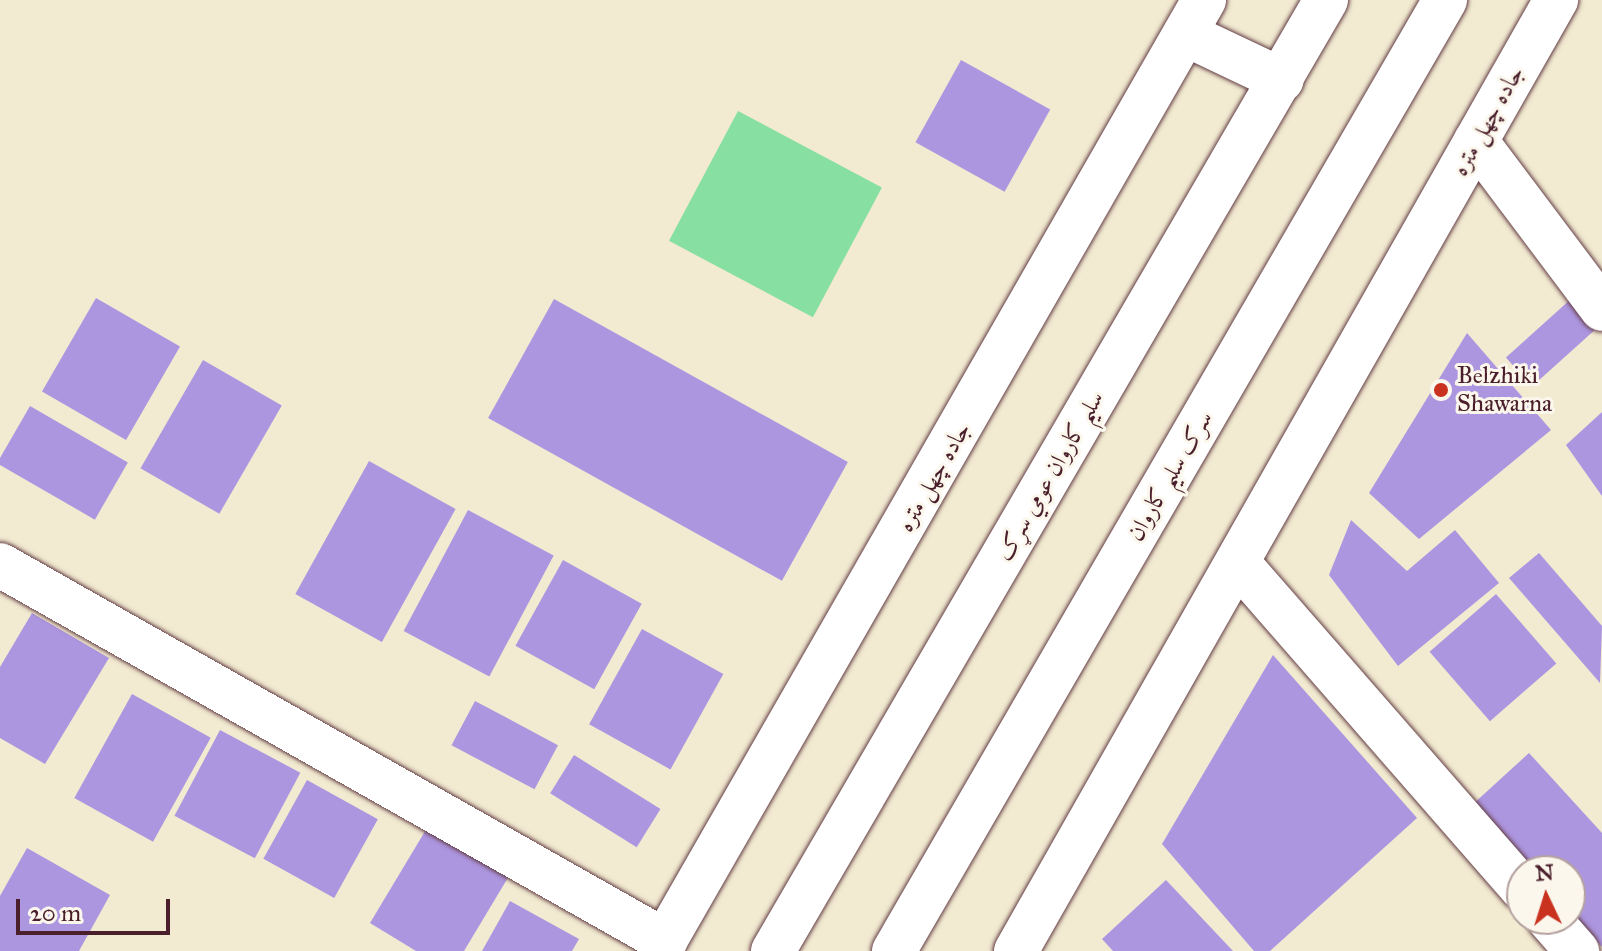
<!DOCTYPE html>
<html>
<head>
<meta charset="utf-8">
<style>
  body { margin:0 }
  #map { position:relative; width:1602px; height:951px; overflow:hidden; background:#f2ead1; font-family:"IM FELL Great Primer",Amiri,serif }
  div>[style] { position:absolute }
  .green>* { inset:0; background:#88dfa2; transform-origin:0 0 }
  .building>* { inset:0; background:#ad96e0; transform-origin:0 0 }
  .roads { filter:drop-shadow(0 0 2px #633d44) drop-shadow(0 0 2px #633d44) }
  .street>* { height:44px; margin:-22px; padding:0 22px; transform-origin:22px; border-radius:22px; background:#fff }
  .secondary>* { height:44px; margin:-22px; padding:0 22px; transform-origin:22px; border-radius:22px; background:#fff }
  .primary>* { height:44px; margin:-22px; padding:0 22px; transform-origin:22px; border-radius:22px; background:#fff }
  .dots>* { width:22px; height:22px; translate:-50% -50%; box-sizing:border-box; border:4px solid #fbf7ec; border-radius:50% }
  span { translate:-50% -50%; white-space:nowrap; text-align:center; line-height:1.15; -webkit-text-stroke:6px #fbf7ec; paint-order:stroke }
  .street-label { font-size:24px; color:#4a1f2b }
  .poi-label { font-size:24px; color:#4a1f2b }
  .left { translate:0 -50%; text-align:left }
  .north { position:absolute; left:1506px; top:855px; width:80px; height:80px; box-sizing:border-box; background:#fbf7ec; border:2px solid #b4a19f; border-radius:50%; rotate:356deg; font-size:22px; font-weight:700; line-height:32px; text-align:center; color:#4a1f2b }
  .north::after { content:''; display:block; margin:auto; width:28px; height:36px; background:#c8321e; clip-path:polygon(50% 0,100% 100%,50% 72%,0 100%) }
  .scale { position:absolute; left:16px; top:899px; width:154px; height:36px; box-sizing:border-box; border:4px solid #4a1f2b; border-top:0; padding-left:10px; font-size:24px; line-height:28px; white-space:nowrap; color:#4a1f2b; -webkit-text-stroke:6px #fbf7ec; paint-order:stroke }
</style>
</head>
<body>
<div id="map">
  <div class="green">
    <i style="left:738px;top:111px;width:163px;height:147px;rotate:28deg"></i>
  </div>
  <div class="building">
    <i style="left:961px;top:60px;width:102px;height:94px;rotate:29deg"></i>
    <i style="left:96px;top:298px;width:97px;height:108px;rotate:30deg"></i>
    <i style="left:1572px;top:298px;width:39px;height:89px;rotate:48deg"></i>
    <i style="left:554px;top:299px;width:336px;height:136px;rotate:29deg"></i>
    <i style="clip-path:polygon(1467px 333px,1551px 430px,1419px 539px,1369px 493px)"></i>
    <i style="left:203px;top:360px;width:91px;height:125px;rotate:30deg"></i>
    <i style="left:30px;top:406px;width:113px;height:66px;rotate:30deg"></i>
    <i style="clip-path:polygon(1602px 412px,1602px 496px,1566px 445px)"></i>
    <i style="left:369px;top:461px;width:99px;height:152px;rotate:29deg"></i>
    <i style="left:468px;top:510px;width:97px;height:137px;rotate:28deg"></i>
    <i style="clip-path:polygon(1351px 520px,1407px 571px,1455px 530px,1499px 583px,1398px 666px,1329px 575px)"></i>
    <i style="clip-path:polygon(1539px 553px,1602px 626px,1600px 683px,1509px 578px)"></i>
    <i style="left:563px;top:560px;width:90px;height:98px;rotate:29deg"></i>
    <i style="left:1496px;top:594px;width:92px;height:88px;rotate:49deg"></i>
    <i style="clip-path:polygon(32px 613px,109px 658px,45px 764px,0 738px,0 667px)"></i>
    <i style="left:642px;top:629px;width:93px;height:109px;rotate:29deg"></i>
    <i style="clip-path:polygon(1273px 655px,1417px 818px,1270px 951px,1254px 951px,1162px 844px)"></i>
    <i style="left:132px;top:694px;width:90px;height:119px;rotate:29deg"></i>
    <i style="left:475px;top:701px;width:94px;height:50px;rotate:28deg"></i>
    <i style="left:220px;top:730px;width:91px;height:97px;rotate:28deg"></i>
    <i style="clip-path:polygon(1529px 753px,1602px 833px,1602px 947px,1570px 912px,1570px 871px,1532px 871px,1472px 805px)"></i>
    <i style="left:574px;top:755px;width:102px;height:45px;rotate:32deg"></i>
    <i style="left:307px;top:780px;width:81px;height:90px;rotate:29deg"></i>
    <i style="clip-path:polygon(427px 828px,509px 876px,464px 951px,416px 951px,370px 923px)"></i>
    <i style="clip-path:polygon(27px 848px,110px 895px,79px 951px,0 951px,0 896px)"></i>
    <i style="clip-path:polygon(1166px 880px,1233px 951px,1113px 951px,1102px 939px)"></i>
    <i style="clip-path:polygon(510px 901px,579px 939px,572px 951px,482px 951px)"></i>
  </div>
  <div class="roads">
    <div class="street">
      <i style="left:1476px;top:141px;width:210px;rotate:53.1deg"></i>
      <i style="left:1239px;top:564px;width:430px;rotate:48.9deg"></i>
      <i style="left:0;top:565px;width:764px;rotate:29.48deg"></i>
      <i style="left:1549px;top:919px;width:43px;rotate:48.8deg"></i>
    </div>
    <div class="secondary">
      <i style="left:659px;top:951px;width:1096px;rotate:-60.18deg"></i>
      <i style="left:1016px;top:951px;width:1094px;rotate:-60.41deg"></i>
    </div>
    <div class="primary">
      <i style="left:1185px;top:34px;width:107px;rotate:25.4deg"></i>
      <i style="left:773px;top:951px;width:1100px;rotate:-59.82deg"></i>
      <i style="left:894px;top:951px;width:1099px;rotate:-59.91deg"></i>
    </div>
  </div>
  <div class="dots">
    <i style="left:1441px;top:390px;background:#c8321e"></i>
  </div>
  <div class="street-label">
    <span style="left:1488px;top:121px;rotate:-61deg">جاده چهل متره</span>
    <span style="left:1050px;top:476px;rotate:-60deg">سلیم کاروان عومي سړک</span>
    <span style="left:1170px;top:476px;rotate:-60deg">سرک سلیم کاروان</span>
    <span style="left:934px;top:477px;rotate:-60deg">جاده چهل متره</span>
  </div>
  <div class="poi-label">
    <span class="left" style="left:1457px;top:390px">Belzhiki<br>Shawarna</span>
  </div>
  <div class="north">N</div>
  <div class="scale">20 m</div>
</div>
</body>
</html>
